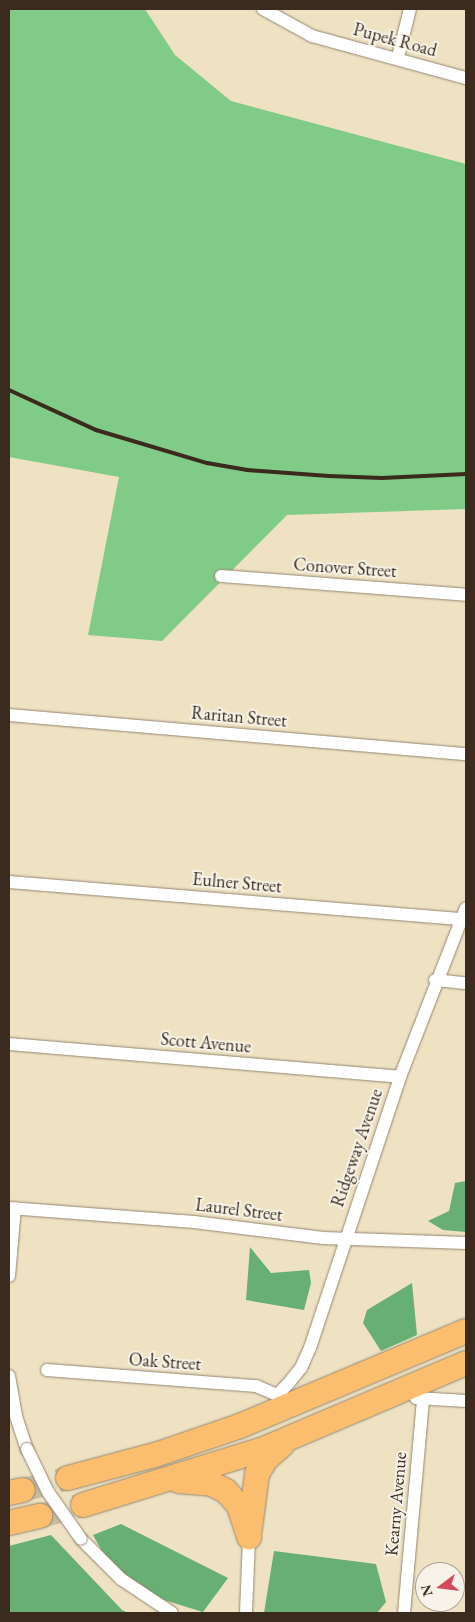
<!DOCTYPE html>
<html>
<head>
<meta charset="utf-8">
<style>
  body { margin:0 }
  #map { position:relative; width:475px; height:1622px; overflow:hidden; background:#eee2c3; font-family:"EB Garamond",serif }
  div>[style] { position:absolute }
  .green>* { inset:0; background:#80cb88 }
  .forest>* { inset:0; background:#68af74 }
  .highway-tunnel>* { height:24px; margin-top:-12px; transform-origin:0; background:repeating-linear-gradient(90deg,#cabda2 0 24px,transparent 0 36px) }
  .roads { filter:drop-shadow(0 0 1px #948670) drop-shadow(0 0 1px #948670) }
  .street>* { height:12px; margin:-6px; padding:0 6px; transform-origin:6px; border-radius:6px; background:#fff }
  .highway>* { height:24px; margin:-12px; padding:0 12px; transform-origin:12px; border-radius:12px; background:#fabe6e }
  .rail>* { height:4px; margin:-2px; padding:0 2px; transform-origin:2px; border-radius:2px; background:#3b2a1e }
  .bridges { filter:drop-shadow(0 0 1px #948670) drop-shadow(0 0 1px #948670) }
  .street-bridge>* { height:12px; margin:-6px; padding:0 6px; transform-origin:6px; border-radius:6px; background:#fff }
  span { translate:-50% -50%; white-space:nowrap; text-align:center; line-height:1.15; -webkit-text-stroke:4px #f7f3e8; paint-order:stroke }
  .street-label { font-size:18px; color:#3b2a1e }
  .frame { position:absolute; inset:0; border:10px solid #3b2a1e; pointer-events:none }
  .north { position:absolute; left:415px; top:1562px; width:50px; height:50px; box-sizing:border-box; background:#f7f3e8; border:1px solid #aca397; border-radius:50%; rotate:255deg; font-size:14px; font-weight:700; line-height:20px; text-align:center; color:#3b2a1e }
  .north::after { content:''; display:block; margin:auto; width:18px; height:22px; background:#d1495b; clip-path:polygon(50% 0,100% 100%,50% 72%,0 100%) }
</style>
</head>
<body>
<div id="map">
  <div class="green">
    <i style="clip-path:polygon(9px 9px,145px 9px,175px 55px,231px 101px,466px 164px,466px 509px,287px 515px,162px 641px,88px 635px,119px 477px,9px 457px)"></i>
  </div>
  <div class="forest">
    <i style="clip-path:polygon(466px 1181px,466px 1232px,443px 1230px,428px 1221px,449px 1211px,455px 1183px)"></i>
    <i style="clip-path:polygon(250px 1247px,271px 1273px,309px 1270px,311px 1283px,304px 1310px,246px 1300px)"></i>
    <i style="clip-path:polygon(412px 1283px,417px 1335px,381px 1351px,363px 1323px,367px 1310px)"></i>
    <i style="clip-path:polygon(121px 1524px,228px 1578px,203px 1612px,122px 1587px,93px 1535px)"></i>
    <i style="clip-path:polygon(51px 1535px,122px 1610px,128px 1613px,9px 1613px,9px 1546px)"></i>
    <i style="clip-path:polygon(274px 1551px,376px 1564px,386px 1602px,377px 1613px,264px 1613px)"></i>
  </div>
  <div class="highway-tunnel">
    <i style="left:23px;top:1490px;width:47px;rotate:-14.9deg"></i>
    <i style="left:40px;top:1516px;width:44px;rotate:-14.3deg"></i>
  </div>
  <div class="roads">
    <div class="street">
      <i style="left:263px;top:9px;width:56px;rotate:28.9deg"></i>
      <i style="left:312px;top:36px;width:160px;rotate:15.3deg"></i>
      <i style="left:398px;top:57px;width:49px;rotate:-76deg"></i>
      <i style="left:221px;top:576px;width:246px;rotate:4.4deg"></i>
      <i style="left:9px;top:715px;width:459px;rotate:4.9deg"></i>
      <i style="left:9px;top:882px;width:455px;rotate:4.7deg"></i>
      <i style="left:435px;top:980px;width:31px;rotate:6deg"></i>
      <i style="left:9px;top:1044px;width:392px;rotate:4.8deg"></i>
      <i style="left:9px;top:1208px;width:186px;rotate:4.3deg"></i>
      <i style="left:194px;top:1222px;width:130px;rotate:7.1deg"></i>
      <i style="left:323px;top:1238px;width:143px;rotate:2deg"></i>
      <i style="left:9px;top:1276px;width:68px;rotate:-85deg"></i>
      <i style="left:47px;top:1370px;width:210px;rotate:4.4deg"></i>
      <i style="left:256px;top:1386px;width:23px;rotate:23deg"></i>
      <i style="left:277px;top:1395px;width:14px;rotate:-45deg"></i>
      <i style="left:287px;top:1385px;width:22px;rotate:-51deg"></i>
      <i style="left:301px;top:1368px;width:22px;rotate:-66deg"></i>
      <i style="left:310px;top:1348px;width:286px;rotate:-71.6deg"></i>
      <i style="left:400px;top:1077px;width:181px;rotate:-68.7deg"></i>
      <i style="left:9px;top:1376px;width:41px;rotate:80.1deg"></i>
      <i style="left:16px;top:1416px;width:35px;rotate:72deg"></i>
      <i style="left:416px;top:1398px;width:50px;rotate:3.4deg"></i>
      <i style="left:81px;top:1539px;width:57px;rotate:45deg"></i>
      <i style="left:121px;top:1579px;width:61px;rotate:33.7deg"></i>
      <i style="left:246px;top:1613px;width:76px;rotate:-87.7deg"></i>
      <i style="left:404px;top:1613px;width:216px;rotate:-84.9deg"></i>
    </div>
    <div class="highway">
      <i style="left:68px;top:1478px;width:93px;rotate:-14.9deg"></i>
      <i style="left:158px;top:1454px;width:87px;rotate:-18.9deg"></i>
      <i style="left:240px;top:1426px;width:245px;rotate:-22.8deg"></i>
      <i style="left:179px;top:1481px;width:33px;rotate:5deg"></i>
      <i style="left:212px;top:1484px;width:16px;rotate:27deg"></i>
      <i style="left:226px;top:1491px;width:20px;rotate:49deg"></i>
      <i style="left:239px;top:1506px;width:33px;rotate:72deg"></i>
      <i style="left:9px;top:1493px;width:14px;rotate:-12deg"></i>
      <i style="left:83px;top:1505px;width:186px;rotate:-17.2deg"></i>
      <i style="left:261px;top:1450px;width:223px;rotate:-23deg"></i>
      <i style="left:9px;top:1523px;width:32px;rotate:-13deg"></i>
      <i style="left:250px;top:1528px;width:54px;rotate:-82.6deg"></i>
      <i style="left:257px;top:1474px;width:17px;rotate:-59deg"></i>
      <i style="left:266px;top:1459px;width:21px;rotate:-41deg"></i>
    </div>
  </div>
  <div class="rail">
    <i style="left:9px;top:390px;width:96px;rotate:24.7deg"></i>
    <i style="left:96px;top:430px;width:116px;rotate:16.6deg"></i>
    <i style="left:207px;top:463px;width:41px;rotate:9.9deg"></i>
    <i style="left:247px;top:470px;width:82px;rotate:4.2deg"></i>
    <i style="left:329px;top:476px;width:53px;rotate:2.2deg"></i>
    <i style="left:382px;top:478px;width:84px;rotate:-2.7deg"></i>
  </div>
  <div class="bridges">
    <div class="street-bridge">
      <i style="left:27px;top:1449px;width:48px;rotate:64deg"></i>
      <i style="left:48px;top:1492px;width:57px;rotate:54.9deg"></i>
    </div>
  </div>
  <div class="street-label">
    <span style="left:395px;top:40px;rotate:15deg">Pupek Road</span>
    <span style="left:345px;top:568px;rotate:4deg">Conover Street</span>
    <span style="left:239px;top:717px;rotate:5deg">Raritan Street</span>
    <span style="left:237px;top:883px;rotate:5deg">Eulner Street</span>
    <span style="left:206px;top:1043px;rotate:5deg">Scott Avenue</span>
    <span style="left:357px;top:1148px;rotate:-71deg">Ridgeway Avenue</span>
    <span style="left:239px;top:1210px;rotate:7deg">Laurel Street</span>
    <span style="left:165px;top:1362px;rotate:4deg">Oak Street</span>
    <span style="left:396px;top:1504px;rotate:-85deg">Kearny Avenue</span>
  </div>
  <div class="frame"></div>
  <div class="north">N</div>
</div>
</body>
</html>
